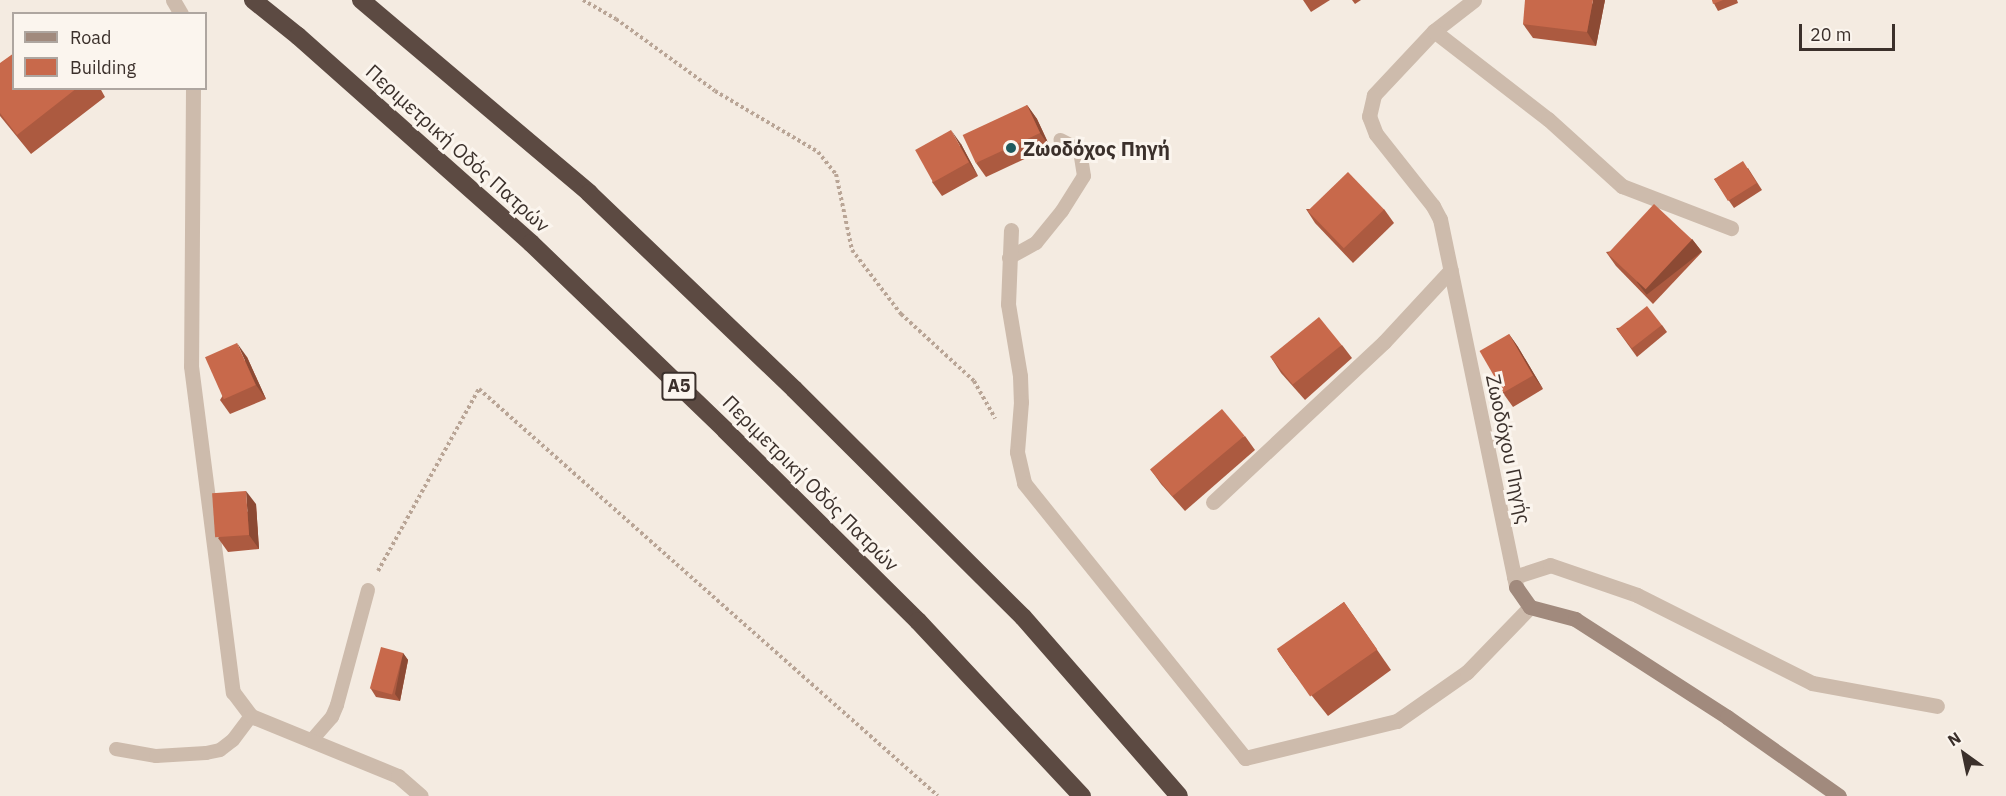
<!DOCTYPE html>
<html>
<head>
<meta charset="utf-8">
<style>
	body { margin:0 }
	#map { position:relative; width:2006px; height:796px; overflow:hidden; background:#f4ebe1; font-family:"IBM Plex Sans",sans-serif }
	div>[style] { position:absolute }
	.path>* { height:4px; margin-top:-2px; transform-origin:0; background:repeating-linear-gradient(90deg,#b9a596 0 3px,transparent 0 6px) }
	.lane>* { height:14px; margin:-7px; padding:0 7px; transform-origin:7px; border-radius:7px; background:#cdbbac }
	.street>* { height:15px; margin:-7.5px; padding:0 7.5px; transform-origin:7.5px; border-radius:7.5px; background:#cdbbac }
	.secondary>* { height:15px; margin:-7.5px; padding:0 7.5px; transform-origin:7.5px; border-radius:7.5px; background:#a18a7d }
	.highway>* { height:18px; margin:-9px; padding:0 9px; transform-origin:9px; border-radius:9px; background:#5c4a42 }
	.wall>* { inset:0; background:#ac5a40 }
	.shaded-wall>* { inset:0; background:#8c4a34; transform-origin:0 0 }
	.building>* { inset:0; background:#c8694b; transform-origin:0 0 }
	.dots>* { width:16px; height:16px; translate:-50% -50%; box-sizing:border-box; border:3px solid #fbf5ee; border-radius:50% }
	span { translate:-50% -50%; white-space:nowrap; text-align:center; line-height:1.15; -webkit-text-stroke:6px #fbf5ee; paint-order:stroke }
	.shield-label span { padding:2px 4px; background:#fbf5ee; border:2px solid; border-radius:4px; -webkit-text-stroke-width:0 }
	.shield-label { font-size:18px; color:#3b302b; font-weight:700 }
	.street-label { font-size:20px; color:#3b302b }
	.poi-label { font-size:20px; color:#3b302b; font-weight:700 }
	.left { translate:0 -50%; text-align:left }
	.legend { position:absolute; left:12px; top:12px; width:195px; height:78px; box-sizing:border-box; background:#fbf5ee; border:2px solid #aea6a0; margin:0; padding:8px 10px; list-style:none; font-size:18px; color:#3b302b }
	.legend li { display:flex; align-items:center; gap:12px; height:30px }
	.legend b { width:30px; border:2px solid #aea6a0 }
	.north { position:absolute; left:1934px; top:724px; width:60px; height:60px; -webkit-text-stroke:4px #fbf5ee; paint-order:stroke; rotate:327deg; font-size:16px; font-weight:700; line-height:24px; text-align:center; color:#3b302b }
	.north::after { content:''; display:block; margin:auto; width:21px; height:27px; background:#3b302b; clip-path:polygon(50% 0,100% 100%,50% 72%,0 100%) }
	.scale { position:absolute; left:1799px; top:24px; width:96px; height:27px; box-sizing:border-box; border:3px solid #3b302b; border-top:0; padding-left:8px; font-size:18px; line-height:21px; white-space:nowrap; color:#3b302b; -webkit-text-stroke:4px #fbf5ee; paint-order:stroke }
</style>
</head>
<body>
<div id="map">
	<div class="path">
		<div style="left:583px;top:0;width:38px;rotate:30deg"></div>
		<div style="left:616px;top:19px;width:122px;rotate:36deg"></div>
		<div style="left:715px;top:91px;width:120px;rotate:30.6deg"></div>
		<div style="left:818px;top:152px;width:28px;rotate:51deg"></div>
		<div style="left:836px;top:174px;width:78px;rotate:78.1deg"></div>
		<div style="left:852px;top:250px;width:81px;rotate:52.6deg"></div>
		<div style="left:901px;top:314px;width:99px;rotate:42.5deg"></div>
		<div style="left:974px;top:381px;width:43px;rotate:60.4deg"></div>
		<div style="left:378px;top:571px;width:208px;rotate:-61deg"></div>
		<div style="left:479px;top:389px;width:613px;rotate:41.56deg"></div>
	</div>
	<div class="lane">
		<div style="left:1009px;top:258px;width:31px;rotate:-29deg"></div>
		<div style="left:1036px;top:243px;width:41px;rotate:-50.9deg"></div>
		<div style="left:1062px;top:211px;width:41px;rotate:-57.8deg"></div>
		<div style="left:1084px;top:176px;width:26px;rotate:-99deg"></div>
		<div style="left:1080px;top:150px;width:22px;rotate:-153deg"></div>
		<div style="left:311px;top:741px;width:32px;rotate:-49deg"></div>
		<div style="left:332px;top:717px;width:13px;rotate:-67deg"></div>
		<div style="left:337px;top:705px;width:119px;rotate:-74.9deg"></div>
		<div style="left:116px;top:749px;width:41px;rotate:9.9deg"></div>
		<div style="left:156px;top:756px;width:50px;rotate:-3.4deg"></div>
		<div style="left:206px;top:753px;width:14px;rotate:-12deg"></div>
		<div style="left:220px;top:750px;width:16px;rotate:-38deg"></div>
		<div style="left:233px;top:740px;width:30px;rotate:-53deg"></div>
	</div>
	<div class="street">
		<div style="left:173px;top:0;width:16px;rotate:60deg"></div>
		<div style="left:1474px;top:0;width:51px;rotate:142.2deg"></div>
		<div style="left:1434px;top:31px;width:88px;rotate:133.2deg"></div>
		<div style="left:1374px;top:95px;width:22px;rotate:103deg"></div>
		<div style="left:1369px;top:116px;width:19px;rotate:69deg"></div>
		<div style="left:1376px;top:134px;width:92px;rotate:51.6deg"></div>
		<div style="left:1433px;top:206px;width:15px;rotate:62deg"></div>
		<div style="left:1440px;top:219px;width:376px;rotate:78.3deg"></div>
		<div style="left:1434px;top:31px;width:144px;rotate:37.7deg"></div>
		<div style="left:1548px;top:119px;width:100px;rotate:42.2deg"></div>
		<div style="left:1622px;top:186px;width:117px;rotate:21.1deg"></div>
		<div style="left:193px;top:88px;width:278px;rotate:90.4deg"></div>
		<div style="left:191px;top:366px;width:329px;rotate:82.7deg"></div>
		<div style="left:233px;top:692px;width:30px;rotate:53deg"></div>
		<div style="left:251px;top:716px;width:159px;rotate:22.2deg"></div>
		<div style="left:398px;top:776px;width:30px;rotate:41deg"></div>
		<div style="left:1011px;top:230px;width:74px;rotate:92.3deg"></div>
		<div style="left:1008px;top:304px;width:73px;rotate:80.5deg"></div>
		<div style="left:1020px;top:376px;width:26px;rotate:88deg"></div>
		<div style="left:1021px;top:402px;width:50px;rotate:94.6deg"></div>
		<div style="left:1017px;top:452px;width:32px;rotate:77deg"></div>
		<div style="left:1024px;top:483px;width:353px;rotate:51.2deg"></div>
		<div style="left:1245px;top:758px;width:156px;rotate:-13.7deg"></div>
		<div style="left:1397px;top:721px;width:85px;rotate:-35deg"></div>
		<div style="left:1467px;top:672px;width:91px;rotate:-45.9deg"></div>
		<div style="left:1213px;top:502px;width:234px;rotate:-43.1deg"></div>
		<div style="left:1384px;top:342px;width:98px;rotate:-47.1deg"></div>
		<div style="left:1514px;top:577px;width:38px;rotate:-18deg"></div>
		<div style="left:1550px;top:565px;width:92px;rotate:19deg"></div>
		<div style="left:1637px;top:595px;width:196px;rotate:26.7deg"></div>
		<div style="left:1812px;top:683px;width:127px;rotate:10.4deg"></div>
	</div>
	<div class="secondary">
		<div style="left:1516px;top:587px;width:24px;rotate:55deg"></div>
		<div style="left:1530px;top:607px;width:47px;rotate:14.9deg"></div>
		<div style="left:1575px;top:619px;width:181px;rotate:32.8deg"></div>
		<div style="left:1727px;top:717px;width:137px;rotate:35.2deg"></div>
	</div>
	<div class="highway">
		<div style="left:253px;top:0;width:58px;rotate:38.7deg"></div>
		<div style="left:298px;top:36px;width:312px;rotate:41.6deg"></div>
		<div style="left:531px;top:243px;width:269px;rotate:43.9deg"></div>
		<div style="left:725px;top:430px;width:272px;rotate:44.7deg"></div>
		<div style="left:918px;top:621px;width:240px;rotate:46.9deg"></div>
		<div style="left:361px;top:0;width:299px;rotate:40.2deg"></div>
		<div style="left:589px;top:193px;width:284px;rotate:43.7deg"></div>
		<div style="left:794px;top:389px;width:323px;rotate:44.9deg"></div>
		<div style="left:1023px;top:617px;width:237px;rotate:48.9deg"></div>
	</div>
	<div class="wall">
		<div style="clip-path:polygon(1303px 0,1330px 0,1311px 12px)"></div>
		<div style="clip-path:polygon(1352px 0,1361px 0,1355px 4px)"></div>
		<div style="clip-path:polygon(1605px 0,1596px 46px,1533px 38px,1523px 24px)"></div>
		<div style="clip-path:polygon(1712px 0,1737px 0,1738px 3px,1718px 11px)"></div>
		<div style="clip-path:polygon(0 63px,14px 88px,100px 88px,105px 97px,31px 154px,0 116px)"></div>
		<div style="clip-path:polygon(1027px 105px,1037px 119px,1050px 147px,986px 177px,976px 163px)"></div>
		<div style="clip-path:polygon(961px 144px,978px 176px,942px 196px,932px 182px)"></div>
		<div style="clip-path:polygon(1748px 168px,1762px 190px,1734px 208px,1714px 179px)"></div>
		<div style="clip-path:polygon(1306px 209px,1384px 209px,1394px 223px,1353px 263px,1315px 223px)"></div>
		<div style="clip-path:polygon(1692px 239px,1702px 252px,1653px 304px,1616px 266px,1606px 252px)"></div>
		<div style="clip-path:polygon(1662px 325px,1667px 332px,1637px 357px,1616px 328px)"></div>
		<div style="clip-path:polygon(1509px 334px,1518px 347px,1543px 389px,1513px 407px,1503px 393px)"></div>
		<div style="clip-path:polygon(1342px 345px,1352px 358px,1305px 400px,1281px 373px,1272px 359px)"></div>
		<div style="clip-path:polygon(247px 357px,266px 399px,230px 414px,220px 400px)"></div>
		<div style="clip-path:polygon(1245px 436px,1255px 450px,1185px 511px,1161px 484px,1151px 470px)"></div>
		<div style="clip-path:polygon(256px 504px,259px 549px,228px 552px,218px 538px)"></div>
		<div style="clip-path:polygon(1344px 602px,1391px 670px,1328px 716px,1292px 671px,1278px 651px)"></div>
		<div style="clip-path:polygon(403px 653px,408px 660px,400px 701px,376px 697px,371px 689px)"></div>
	</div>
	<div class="shaded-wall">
		<div style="clip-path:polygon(1593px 0,1605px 0,1596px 46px,1587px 32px)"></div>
		<div style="clip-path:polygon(1027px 105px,1037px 119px,1050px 147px,1040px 133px)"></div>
		<div style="clip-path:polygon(951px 130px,961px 144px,978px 176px,969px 162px)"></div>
		<div style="left:1692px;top:239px;width:16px;height:70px;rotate:52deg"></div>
		<div style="clip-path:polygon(1509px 334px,1518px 347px,1543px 389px,1533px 375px)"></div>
		<div style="clip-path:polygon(237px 343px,247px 357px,266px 399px,256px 385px)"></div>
		<div style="clip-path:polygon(246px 491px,256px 504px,259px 549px,249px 535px)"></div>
		<div style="clip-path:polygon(403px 653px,408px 660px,400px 701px,395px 694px)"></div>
	</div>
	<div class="building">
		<div style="clip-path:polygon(1525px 0,1593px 0,1587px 32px,1523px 24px)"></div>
		<div style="clip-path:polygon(1712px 0,1723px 0,1713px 4px)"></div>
		<div style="clip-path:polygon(14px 53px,14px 88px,77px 88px,17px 135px,0 113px,0 63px)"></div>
		<div style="left:1027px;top:105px;width:31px;height:71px;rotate:65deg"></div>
		<div style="left:951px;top:130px;width:37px;height:41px;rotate:61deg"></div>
		<div style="left:1743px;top:161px;width:26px;height:34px;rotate:58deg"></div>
		<div style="left:1348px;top:172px;width:52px;height:56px;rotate:46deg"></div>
		<div style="left:1654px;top:204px;width:52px;height:68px;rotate:43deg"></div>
		<div style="left:1647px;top:306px;width:24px;height:38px;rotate:52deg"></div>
		<div style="left:1319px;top:317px;width:36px;height:63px;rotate:51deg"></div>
		<div style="left:1509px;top:334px;width:48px;height:34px;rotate:60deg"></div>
		<div style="left:237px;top:343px;width:46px;height:35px;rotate:66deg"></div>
		<div style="left:1222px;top:409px;width:35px;height:94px;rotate:50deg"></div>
		<div style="left:246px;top:491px;width:44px;height:34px;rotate:86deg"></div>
		<div style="left:1344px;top:602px;width:58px;height:82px;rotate:55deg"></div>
		<div style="left:381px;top:647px;width:23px;height:43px;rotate:15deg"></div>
	</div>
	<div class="dots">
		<div style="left:1011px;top:148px;background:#1f5a5e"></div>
	</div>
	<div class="shield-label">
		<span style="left:679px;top:386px">Α5</span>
	</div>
	<div class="street-label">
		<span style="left:458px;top:148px;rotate:42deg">Περιμετρική Οδός Πατρών</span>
		<span style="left:1509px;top:449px;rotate:78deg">Ζωοδόχου Πηγής</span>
		<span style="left:811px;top:483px;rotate:45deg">Περιμετρική Οδός Πατρών</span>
	</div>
	<div class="poi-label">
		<span class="left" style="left:1023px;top:148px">Ζωοδόχος Πηγή</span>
	</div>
	<ul class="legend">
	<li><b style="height:8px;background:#a18a7d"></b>Road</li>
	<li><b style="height:16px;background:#c8694b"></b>Building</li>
	</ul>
	<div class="north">N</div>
	<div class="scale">20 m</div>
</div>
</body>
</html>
